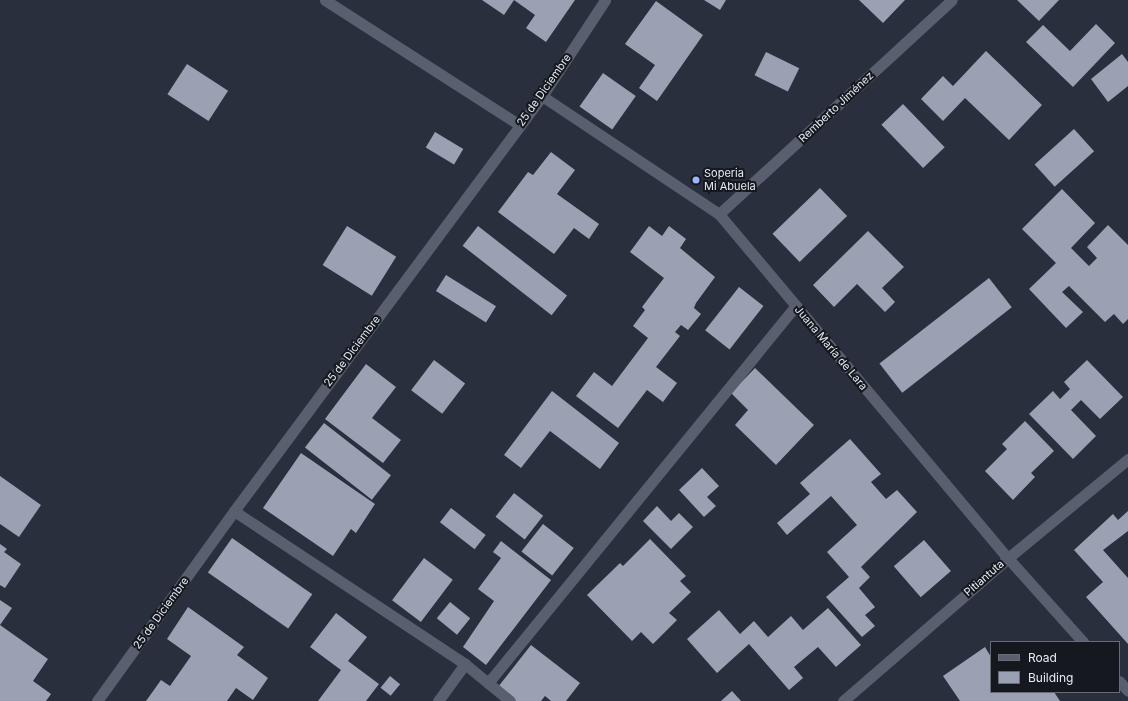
<!DOCTYPE html>
<html>
<head>
<meta charset="utf-8">
<style>
	body { margin:0 }
	#map { position:relative; width:1128px; height:701px; overflow:hidden; background:#2a2f3e; font-family:Inter,sans-serif }
	div>[style] { position:absolute }
	.building>* { inset:0; background:#9aa1b3; transform-origin:0 0 }
	.minor>* { height:11px; margin:-5.5px; padding:0 5.5px; transform-origin:5.5px; border-radius:5.5px; background:#595f6f }
	.dots>* { width:11px; height:11px; translate:-50% -50%; box-sizing:border-box; border:2px solid #15181e; border-radius:50% }
	span { translate:-50% -50%; white-space:nowrap; text-align:center; line-height:1.15; -webkit-text-stroke:4px #15181e; paint-order:stroke }
	.street-label { font-size:11px; color:#e6eaf4 }
	.poi-label { font-size:11px; color:#e6eaf4 }
	.left { translate:0 -50%; text-align:left }
	.legend { position:absolute; left:990px; top:641px; width:130px; height:52px; box-sizing:border-box; background:#15181e; border:1px solid #696c74; margin:0; padding:5px 7px; list-style:none; font-size:12px; color:#e6eaf4 }
	.legend li { display:flex; align-items:center; gap:8px; height:20px }
	.legend b { width:20px; border:1px solid #696c74 }
</style>
</head>
<body>
<div id="map">
	<div class="building">
		<div style="clip-path:polygon(482px 0,575px 0,546px 42px,526px 28px,535px 15px,514px 0,504px 15px)"></div>
		<div style="clip-path:polygon(704px 0,726px 0,720px 10px)"></div>
		<div style="clip-path:polygon(859px 0,905px 0,883px 23px)"></div>
		<div style="clip-path:polygon(1017px 0,1059px 0,1039px 21px)"></div>
		<div style="clip-path:polygon(656px 1px,703px 35px,657px 101px,639px 88px,655px 65px,625px 44px)"></div>
		<div style="clip-path:polygon(1096px 24px,1115px 43px,1073px 87px,1026px 42px,1043px 25px,1070px 51px)"></div>
		<div style="clip-path:polygon(986px 51px,1042px 105px,1009px 140px,965px 98px,943px 121px,921px 99px,943px 76px,953px 86px)"></div>
		<div style="left:766px;top:52px;width:37px;height:26px;rotate:26deg"></div>
		<div style="clip-path:polygon(1122px 54px,1128px 62px,1128px 86px,1108px 102px,1091px 79px)"></div>
		<div style="left:187px;top:64px;width:49px;height:36px;rotate:33deg"></div>
		<div style="left:603px;top:73px;width:40px;height:41px;rotate:35deg"></div>
		<div style="left:903px;top:104px;width:60px;height:30px;rotate:46deg"></div>
		<div style="left:1074px;top:129px;width:30px;height:53px;rotate:48deg"></div>
		<div style="left:435px;top:132px;width:33px;height:18px;rotate:31deg"></div>
		<div style="clip-path:polygon(551px 152px,575px 170px,557px 194px,599px 224px,589px 239px,574px 228px,554px 254px,498px 212px,528px 172px,533px 175px)"></div>
		<div style="left:820px;top:188px;width:39px;height:66px;rotate:46deg"></div>
		<div style="clip-path:polygon(1062px 189px,1095px 223px,1071px 248px,1089px 266px,1097px 258px,1087px 247px,1108px 225px,1128px 245px,1128px 319px,1123px 324px,1114px 314px,1105px 322px,1069px 286px,1062px 292px,1083px 312px,1066px 328px,1029px 289px,1056px 263px,1022px 229px)"></div>
		<div style="left:347px;top:226px;width:58px;height:46px;rotate:32deg"></div>
		<div style="left:478px;top:226px;width:113px;height:25px;rotate:38deg"></div>
		<div style="clip-path:polygon(649px 226px,662px 236px,669px 226px,686px 239px,680px 248px,715px 277px,696px 303px,694px 308px,701px 314px,688px 330px,681px 325px,675px 332px,680px 336px,656px 367px,677px 383px,663px 402px,647px 390px,618px 428px,576px 396px,594px 372px,612px 386px,648px 338px,633px 326px,645px 310px,642px 307px,664px 278px,630px 252px)"></div>
		<div style="clip-path:polygon(868px 231px,904px 267px,882px 288px,895px 302px,885px 312px,857px 284px,834px 307px,813px 285px)"></div>
		<div style="left:446px;top:275px;width:59px;height:19px;rotate:32deg"></div>
		<div style="left:989px;top:278px;width:37px;height:139px;rotate:52deg"></div>
		<div style="left:739px;top:287px;width:31px;height:55px;rotate:38deg"></div>
		<div style="left:434px;top:360px;width:39px;height:38px;rotate:37deg"></div>
		<div style="clip-path:polygon(1087px 360px,1123px 397px,1100px 419px,1081px 400px,1071px 410px,1096px 436px,1073px 459px,1029px 414px,1053px 391px,1060px 399px,1070px 389px,1064px 382px)"></div>
		<div style="clip-path:polygon(366px 364px,396px 387px,372px 418px,401px 440px,383px 463px,325px 419px)"></div>
		<div style="clip-path:polygon(755px 368px,814px 425px,776px 465px,735px 425px,748px 410px,731px 393px)"></div>
		<div style="clip-path:polygon(552px 391px,619px 443px,600px 469px,550px 431px,521px 468px,504px 455px)"></div>
		<div style="clip-path:polygon(1025px 421px,1054px 451px,1031px 473px,1035px 477px,1013px 500px,985px 471px,1007px 449px,1002px 444px)"></div>
		<div style="left:324px;top:423px;width:85px;height:31px;rotate:38deg"></div>
		<div style="clip-path:polygon(850px 439px,881px 474px,871px 482px,886px 499px,897px 490px,917px 512px,861px 567px,870px 577px,859px 588px,875px 607px,865px 615px,875px 626px,862px 637px,826px 597px,849px 577px,827px 552px,857px 525px,831px 496px,787px 535px,777px 523px,810px 494px,800px 483px)"></div>
		<div style="clip-path:polygon(301px 453px,375px 504px,356px 533px,351px 529px,333px 556px,263px 508px)"></div>
		<div style="clip-path:polygon(702px 468px,719px 486px,707px 497px,716px 506px,704px 517px,679px 490px)"></div>
		<div style="clip-path:polygon(0 476px,41px 505px,19px 537px,0 524px)"></div>
		<div style="left:514px;top:493px;width:37px;height:30px;rotate:38deg"></div>
		<div style="clip-path:polygon(657px 506px,671px 521px,679px 513px,693px 527px,671px 549px,643px 521px)"></div>
		<div style="left:451px;top:508px;width:44px;height:18px;rotate:38deg"></div>
		<div style="clip-path:polygon(1128px 511px,1128px 531px,1103px 550px,1128px 578px,1128px 644px,1086px 597px,1103px 582px,1074px 550px,1113px 514px,1118px 520px)"></div>
		<div style="left:543px;top:524px;width:39px;height:35px;rotate:38deg"></div>
		<div style="left:232px;top:538px;width:98px;height:42px;rotate:35deg"></div>
		<div style="clip-path:polygon(650px 539px,686px 576px,680px 581px,691px 592px,669px 613px,677px 620px,653px 644px,641px 632px,632px 641px,587px 595px,620px 563px,623px 566px)"></div>
		<div style="left:924px;top:540px;width:41px;height:40px;rotate:49deg"></div>
		<div style="clip-path:polygon(501px 541px,551px 580px,486px 665px,463px 647px,494px 601px,478px 589px,501px 558px,493px 552px)"></div>
		<div style="clip-path:polygon(0 544px,7px 549px,4px 552px,21px 564px,5px 588px,0 585px)"></div>
		<div style="left:424px;top:558px;width:36px;height:53px;rotate:37deg"></div>
		<div style="clip-path:polygon(0 600px,12px 608px,0 625px)"></div>
		<div style="left:450px;top:602px;width:26px;height:21px;rotate:39deg"></div>
		<div style="clip-path:polygon(188px 607px,244px 647px,237px 655px,268px 678px,253px 700px,236px 688px,227px 701px,146px 701px,161px 680px,170px 686px,191px 656px,167px 639px)"></div>
		<div style="clip-path:polygon(828px 608px,861px 645px,836px 667px,818px 647px,794px 667px,803px 678px,789px 690px,749px 644px,717px 673px,687px 639px,719px 610px,740px 634px,754px 621px,768px 637px,791px 616px,803px 630px)"></div>
		<div style="clip-path:polygon(336px 613px,367px 637px,348px 661px,379px 684px,366px 701px,318px 701px,341px 670px,310px 647px)"></div>
		<div style="clip-path:polygon(0 625px,48px 659px,33px 681px,51px 694px,46px 701px,0 701px)"></div>
		<div style="clip-path:polygon(531px 645px,580px 683px,566px 701px,551px 701px,545px 696px,541px 701px,516px 701px,498px 687px)"></div>
		<div style="clip-path:polygon(985px 647px,991px 657px,991px 692px,1054px 692px,1060px 701px,960px 701px,943px 676px)"></div>
		<div style="left:390px;top:676px;width:13px;height:15px;rotate:39deg"></div>
		<div style="clip-path:polygon(732px 691px,741px 701px,721px 701px)"></div>
	</div>
	<div class="minor">
		<div style="left:325px;top:0;width:232px;rotate:32.7deg"></div>
		<div style="left:542px;top:96px;width:213px;rotate:33.7deg"></div>
		<div style="left:719px;top:214px;width:449px;rotate:50deg"></div>
		<div style="left:1008px;top:558px;width:113px;rotate:48.2deg"></div>
		<div style="left:719px;top:214px;width:316px;rotate:-42.6deg"></div>
		<div style="left:234px;top:511px;width:277px;rotate:33.5deg"></div>
		<div style="left:465px;top:664px;width:58px;rotate:39.4deg"></div>
		<div style="left:1119px;top:681px;width:13px;rotate:48deg"></div>
		<div style="left:488px;top:683px;width:487px;rotate:-50.8deg"></div>
		<div style="left:97px;top:701px;width:234px;rotate:-54.2deg"></div>
		<div style="left:234px;top:511px;width:517px;rotate:-53.42deg"></div>
		<div style="left:542px;top:96px;width:115px;rotate:-56.7deg"></div>
		<div style="left:438px;top:701px;width:46px;rotate:-53.9deg"></div>
		<div style="left:843px;top:701px;width:218px;rotate:-40.9deg"></div>
		<div style="left:1008px;top:558px;width:156px;rotate:-39.5deg"></div>
	</div>
	<div class="dots">
		<div style="left:696px;top:180px;background:#9bb4fd"></div>
	</div>
	<div class="street-label">
		<span style="left:544px;top:90px;rotate:-55deg">25 de Diciembre</span>
		<span style="left:836px;top:107px;rotate:-43deg">Remberto Jiménez</span>
		<span style="left:831px;top:348px;rotate:50deg">Juana María de Lara</span>
		<span style="left:352px;top:351px;rotate:-53deg">25 de Diciembre</span>
		<span style="left:984px;top:578px;rotate:-41deg">Pitiantuta</span>
		<span style="left:161px;top:613px;rotate:-54deg">25 de Diciembre</span>
	</div>
	<div class="poi-label">
		<span class="left" style="left:704px;top:180px">Soperia<br>Mi Abuela</span>
	</div>
	<ul class="legend">
	<li><b style="height:5px;background:#595f6f"></b>Road</li>
	<li><b style="height:11px;background:#9aa1b3"></b>Building</li>
	</ul>
</div>
</body>
</html>
